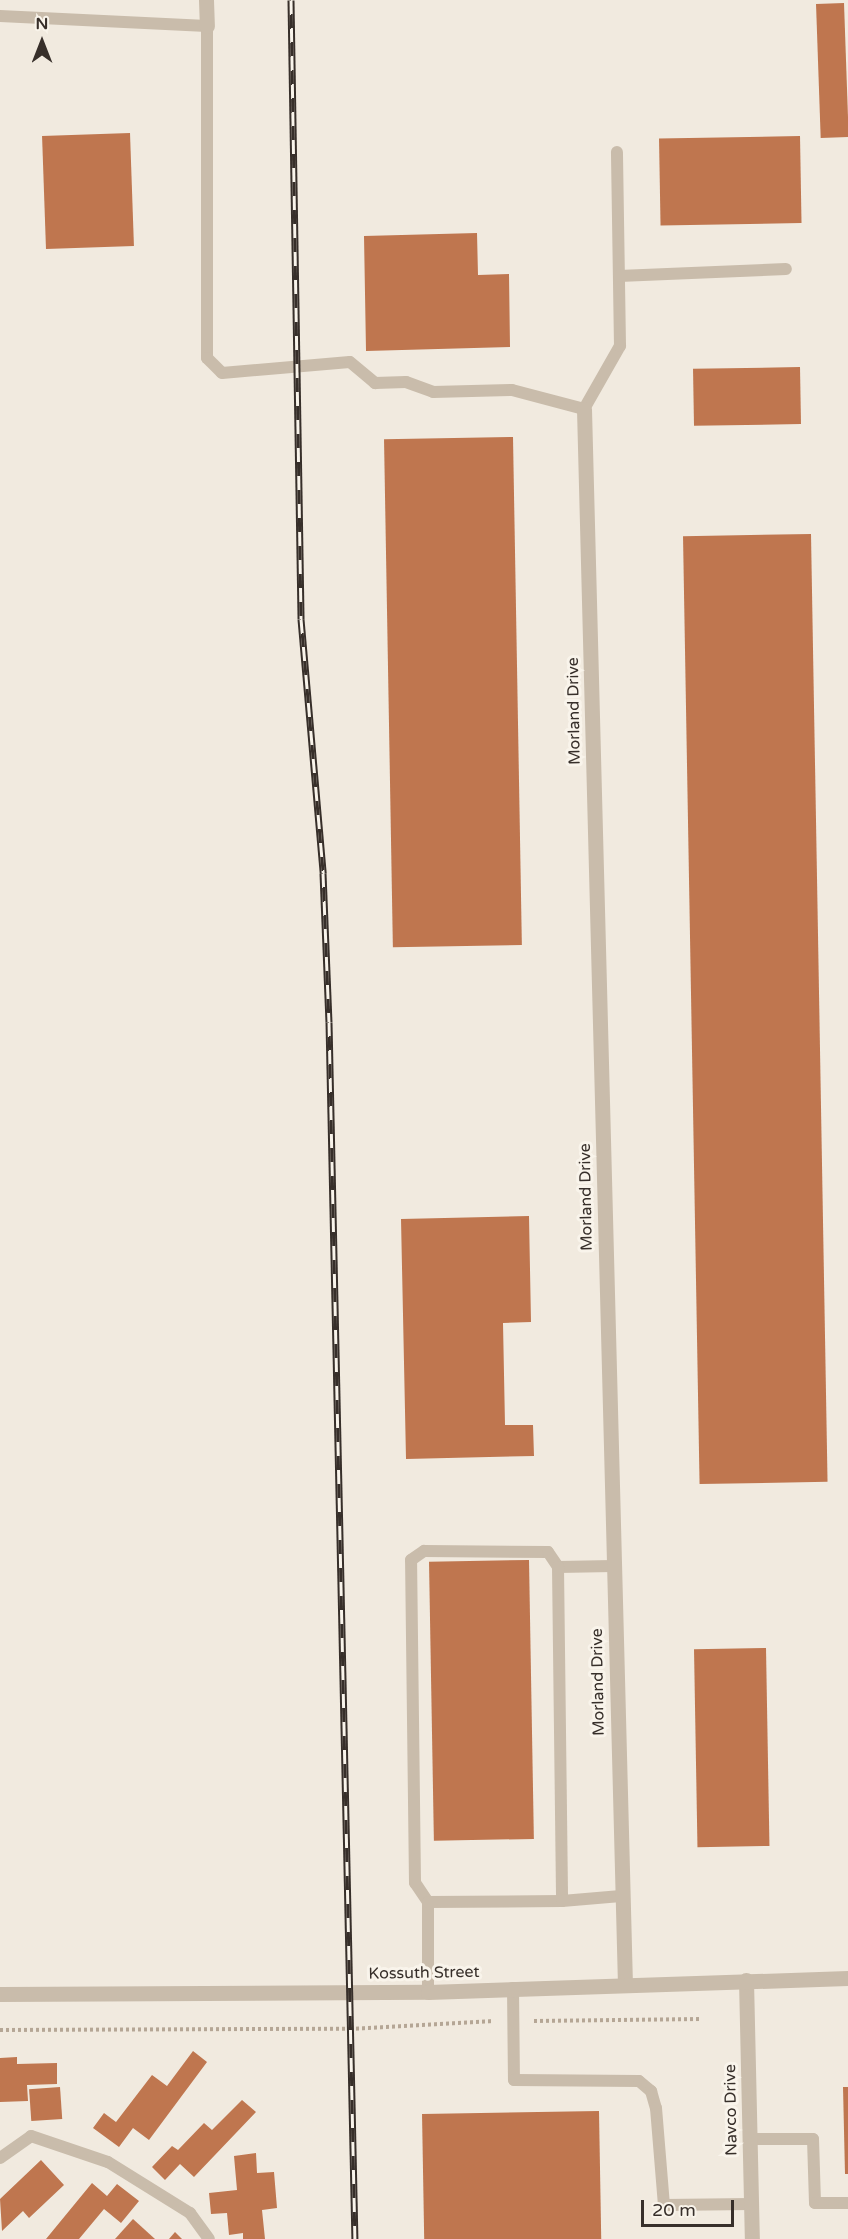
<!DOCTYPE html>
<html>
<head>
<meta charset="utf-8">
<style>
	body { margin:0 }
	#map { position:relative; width:848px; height:2239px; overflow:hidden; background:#f1eadf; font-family:"Varela Round",sans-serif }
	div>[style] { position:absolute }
	.building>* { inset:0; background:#bf764f; transform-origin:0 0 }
	.path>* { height:4px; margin-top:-2px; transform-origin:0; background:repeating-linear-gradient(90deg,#b5a695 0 3px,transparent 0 6px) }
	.lane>* { height:12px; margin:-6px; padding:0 6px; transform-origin:6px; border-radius:6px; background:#c9bcab }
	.street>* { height:15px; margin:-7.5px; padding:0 7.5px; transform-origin:7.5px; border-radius:7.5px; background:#c9bcab }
	.rail>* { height:7px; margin-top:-3.5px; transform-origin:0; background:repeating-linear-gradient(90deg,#f9f4eb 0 14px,#372f2a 0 28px); box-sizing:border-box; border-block:2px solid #372f2a }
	span { translate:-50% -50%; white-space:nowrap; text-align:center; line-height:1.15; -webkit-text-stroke:6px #f9f4eb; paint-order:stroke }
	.street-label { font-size:16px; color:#372f2a }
	.north { position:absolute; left:12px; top:12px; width:60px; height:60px; -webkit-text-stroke:4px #f9f4eb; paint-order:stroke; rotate:0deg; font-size:16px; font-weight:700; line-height:24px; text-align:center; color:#372f2a }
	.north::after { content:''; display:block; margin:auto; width:21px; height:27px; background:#372f2a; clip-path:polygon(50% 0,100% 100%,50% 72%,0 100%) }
	.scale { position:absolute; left:641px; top:2200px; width:93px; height:27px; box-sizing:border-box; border:3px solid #372f2a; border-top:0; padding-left:8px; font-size:18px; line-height:21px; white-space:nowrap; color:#372f2a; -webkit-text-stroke:4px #f9f4eb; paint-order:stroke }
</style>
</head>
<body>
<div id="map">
	<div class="building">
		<div style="left:844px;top:3px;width:134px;height:28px;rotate:88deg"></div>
		<div style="left:130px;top:133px;width:113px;height:88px;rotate:88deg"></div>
		<div style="left:800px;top:136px;width:87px;height:141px;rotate:89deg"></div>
		<div style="clip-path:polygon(477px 233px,478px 275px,509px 274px,510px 347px,366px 351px,364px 236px)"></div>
		<div style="left:800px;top:367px;width:57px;height:107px;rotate:89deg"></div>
		<div style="left:513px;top:437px;width:508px;height:129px;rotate:89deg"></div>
		<div style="left:811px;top:534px;width:948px;height:128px;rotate:89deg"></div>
		<div style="clip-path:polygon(529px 1216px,531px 1322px,503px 1323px,505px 1425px,533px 1425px,534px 1456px,406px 1459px,401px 1219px)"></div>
		<div style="left:529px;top:1560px;width:279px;height:100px;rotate:89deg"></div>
		<div style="left:766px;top:1648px;width:198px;height:72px;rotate:89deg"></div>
		<div style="clip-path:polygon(193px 2051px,207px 2062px,149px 2140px,133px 2128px,119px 2147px,93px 2128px,104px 2113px,116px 2122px,152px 2075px,167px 2086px)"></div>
		<div style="clip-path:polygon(17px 2057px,17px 2064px,57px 2063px,57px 2084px,27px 2085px,28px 2101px,0 2102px,0 2058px)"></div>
		<div style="left:60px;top:2087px;width:32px;height:31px;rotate:86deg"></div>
		<div style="clip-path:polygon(843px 2087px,848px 2087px,848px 2174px,845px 2174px)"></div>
		<div style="clip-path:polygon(242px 2100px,256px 2112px,194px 2177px,180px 2164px,165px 2180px,152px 2167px,172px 2146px,178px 2150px,204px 2123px,212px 2130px)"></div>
		<div style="left:599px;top:2111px;width:128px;height:177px;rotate:89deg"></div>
		<div style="clip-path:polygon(256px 2153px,257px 2173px,274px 2172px,277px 2208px,262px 2210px,265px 2239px,243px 2239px,243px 2233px,229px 2235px,227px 2213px,211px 2214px,209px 2193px,237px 2190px,234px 2156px)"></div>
		<div style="clip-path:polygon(41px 2160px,64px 2185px,29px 2218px,23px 2211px,2px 2231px,0 2199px)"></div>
		<div style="clip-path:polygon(92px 2183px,107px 2196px,117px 2184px,139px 2201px,121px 2223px,104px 2209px,79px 2239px,46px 2239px)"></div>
		<div style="clip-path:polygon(133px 2219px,155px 2239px,115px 2239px)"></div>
		<div style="clip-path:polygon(175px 2232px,182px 2239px,169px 2239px)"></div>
	</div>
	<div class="path">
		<div style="left:534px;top:2021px;width:167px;rotate:-0.7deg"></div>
		<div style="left:0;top:2030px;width:350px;rotate:-0.2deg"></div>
		<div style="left:350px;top:2029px;width:144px;rotate:-3.2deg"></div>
	</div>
	<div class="lane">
		<div style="left:0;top:16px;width:207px;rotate:2.8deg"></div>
		<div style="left:207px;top:26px;width:332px;rotate:90deg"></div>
		<div style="left:207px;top:358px;width:21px;rotate:45deg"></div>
		<div style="left:222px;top:373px;width:128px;rotate:-4.9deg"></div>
		<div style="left:350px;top:362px;width:33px;rotate:40deg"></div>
		<div style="left:375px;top:383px;width:31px;rotate:-2deg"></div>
		<div style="left:406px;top:382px;width:29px;rotate:20deg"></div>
		<div style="left:433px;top:392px;width:79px;rotate:-1.5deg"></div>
		<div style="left:512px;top:390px;width:74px;rotate:14.8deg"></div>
		<div style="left:584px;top:409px;width:73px;rotate:-60.3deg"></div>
		<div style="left:620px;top:346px;width:194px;rotate:-90.9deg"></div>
		<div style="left:619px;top:276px;width:167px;rotate:-2.4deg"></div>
		<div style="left:558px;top:1567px;width:55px;rotate:-1deg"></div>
		<div style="left:428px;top:1902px;width:23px;rotate:-124deg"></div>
		<div style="left:415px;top:1883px;width:323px;rotate:-90.7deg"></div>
		<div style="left:411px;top:1560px;width:16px;rotate:-35deg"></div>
		<div style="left:424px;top:1551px;width:124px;rotate:0.5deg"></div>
		<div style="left:548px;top:1552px;width:18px;rotate:56deg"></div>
		<div style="left:558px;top:1567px;width:334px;rotate:89.3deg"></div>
		<div style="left:513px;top:1988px;width:92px;rotate:89.4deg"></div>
		<div style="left:514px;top:2080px;width:125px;rotate:0.5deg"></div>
		<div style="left:639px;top:2081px;width:16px;rotate:40deg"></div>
		<div style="left:651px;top:2091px;width:18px;rotate:74deg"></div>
		<div style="left:656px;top:2108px;width:97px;rotate:85.3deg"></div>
		<div style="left:664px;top:2205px;width:87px;rotate:-0.7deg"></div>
		<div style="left:428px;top:1992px;width:90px;rotate:-90deg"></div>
		<div style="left:428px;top:1902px;width:134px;rotate:-0.4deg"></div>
		<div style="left:562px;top:1901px;width:59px;rotate:-4.8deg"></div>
		<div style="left:750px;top:2139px;width:63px"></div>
		<div style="left:813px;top:2139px;width:64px;rotate:88.2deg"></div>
		<div style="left:815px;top:2203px;width:33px"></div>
		<div style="left:0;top:2158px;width:38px;rotate:-35deg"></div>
		<div style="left:31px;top:2136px;width:81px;rotate:18.7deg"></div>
		<div style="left:108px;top:2162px;width:97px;rotate:31.9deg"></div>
		<div style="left:190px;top:2213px;width:32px;rotate:54deg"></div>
	</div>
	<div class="street">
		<div style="left:206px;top:0;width:26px;rotate:88deg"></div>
		<div style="left:584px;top:409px;width:1575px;rotate:88.51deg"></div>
		<div style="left:746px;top:1980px;width:259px;rotate:88.7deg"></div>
		<div style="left:0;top:1994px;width:428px;rotate:-0.3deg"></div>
		<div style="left:428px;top:1992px;width:420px;rotate:-1.9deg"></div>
	</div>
	<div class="rail">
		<div style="left:291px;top:0;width:619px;rotate:89.07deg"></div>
		<div style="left:301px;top:619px;width:255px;rotate:85deg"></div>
		<div style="left:323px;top:873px;width:149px;rotate:87.7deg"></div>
		<div style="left:329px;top:1022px;width:1217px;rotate:88.78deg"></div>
	</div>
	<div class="street-label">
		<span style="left:574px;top:711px;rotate:-91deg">Morland Drive</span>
		<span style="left:586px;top:1197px;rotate:-91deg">Morland Drive</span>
		<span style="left:598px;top:1682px;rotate:-91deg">Morland Drive</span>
		<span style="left:424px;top:1973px;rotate:-1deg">Kossuth Street</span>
		<span style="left:731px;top:2110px;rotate:-91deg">Navco Drive</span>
	</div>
	<div class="north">N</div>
	<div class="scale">20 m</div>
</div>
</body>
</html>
